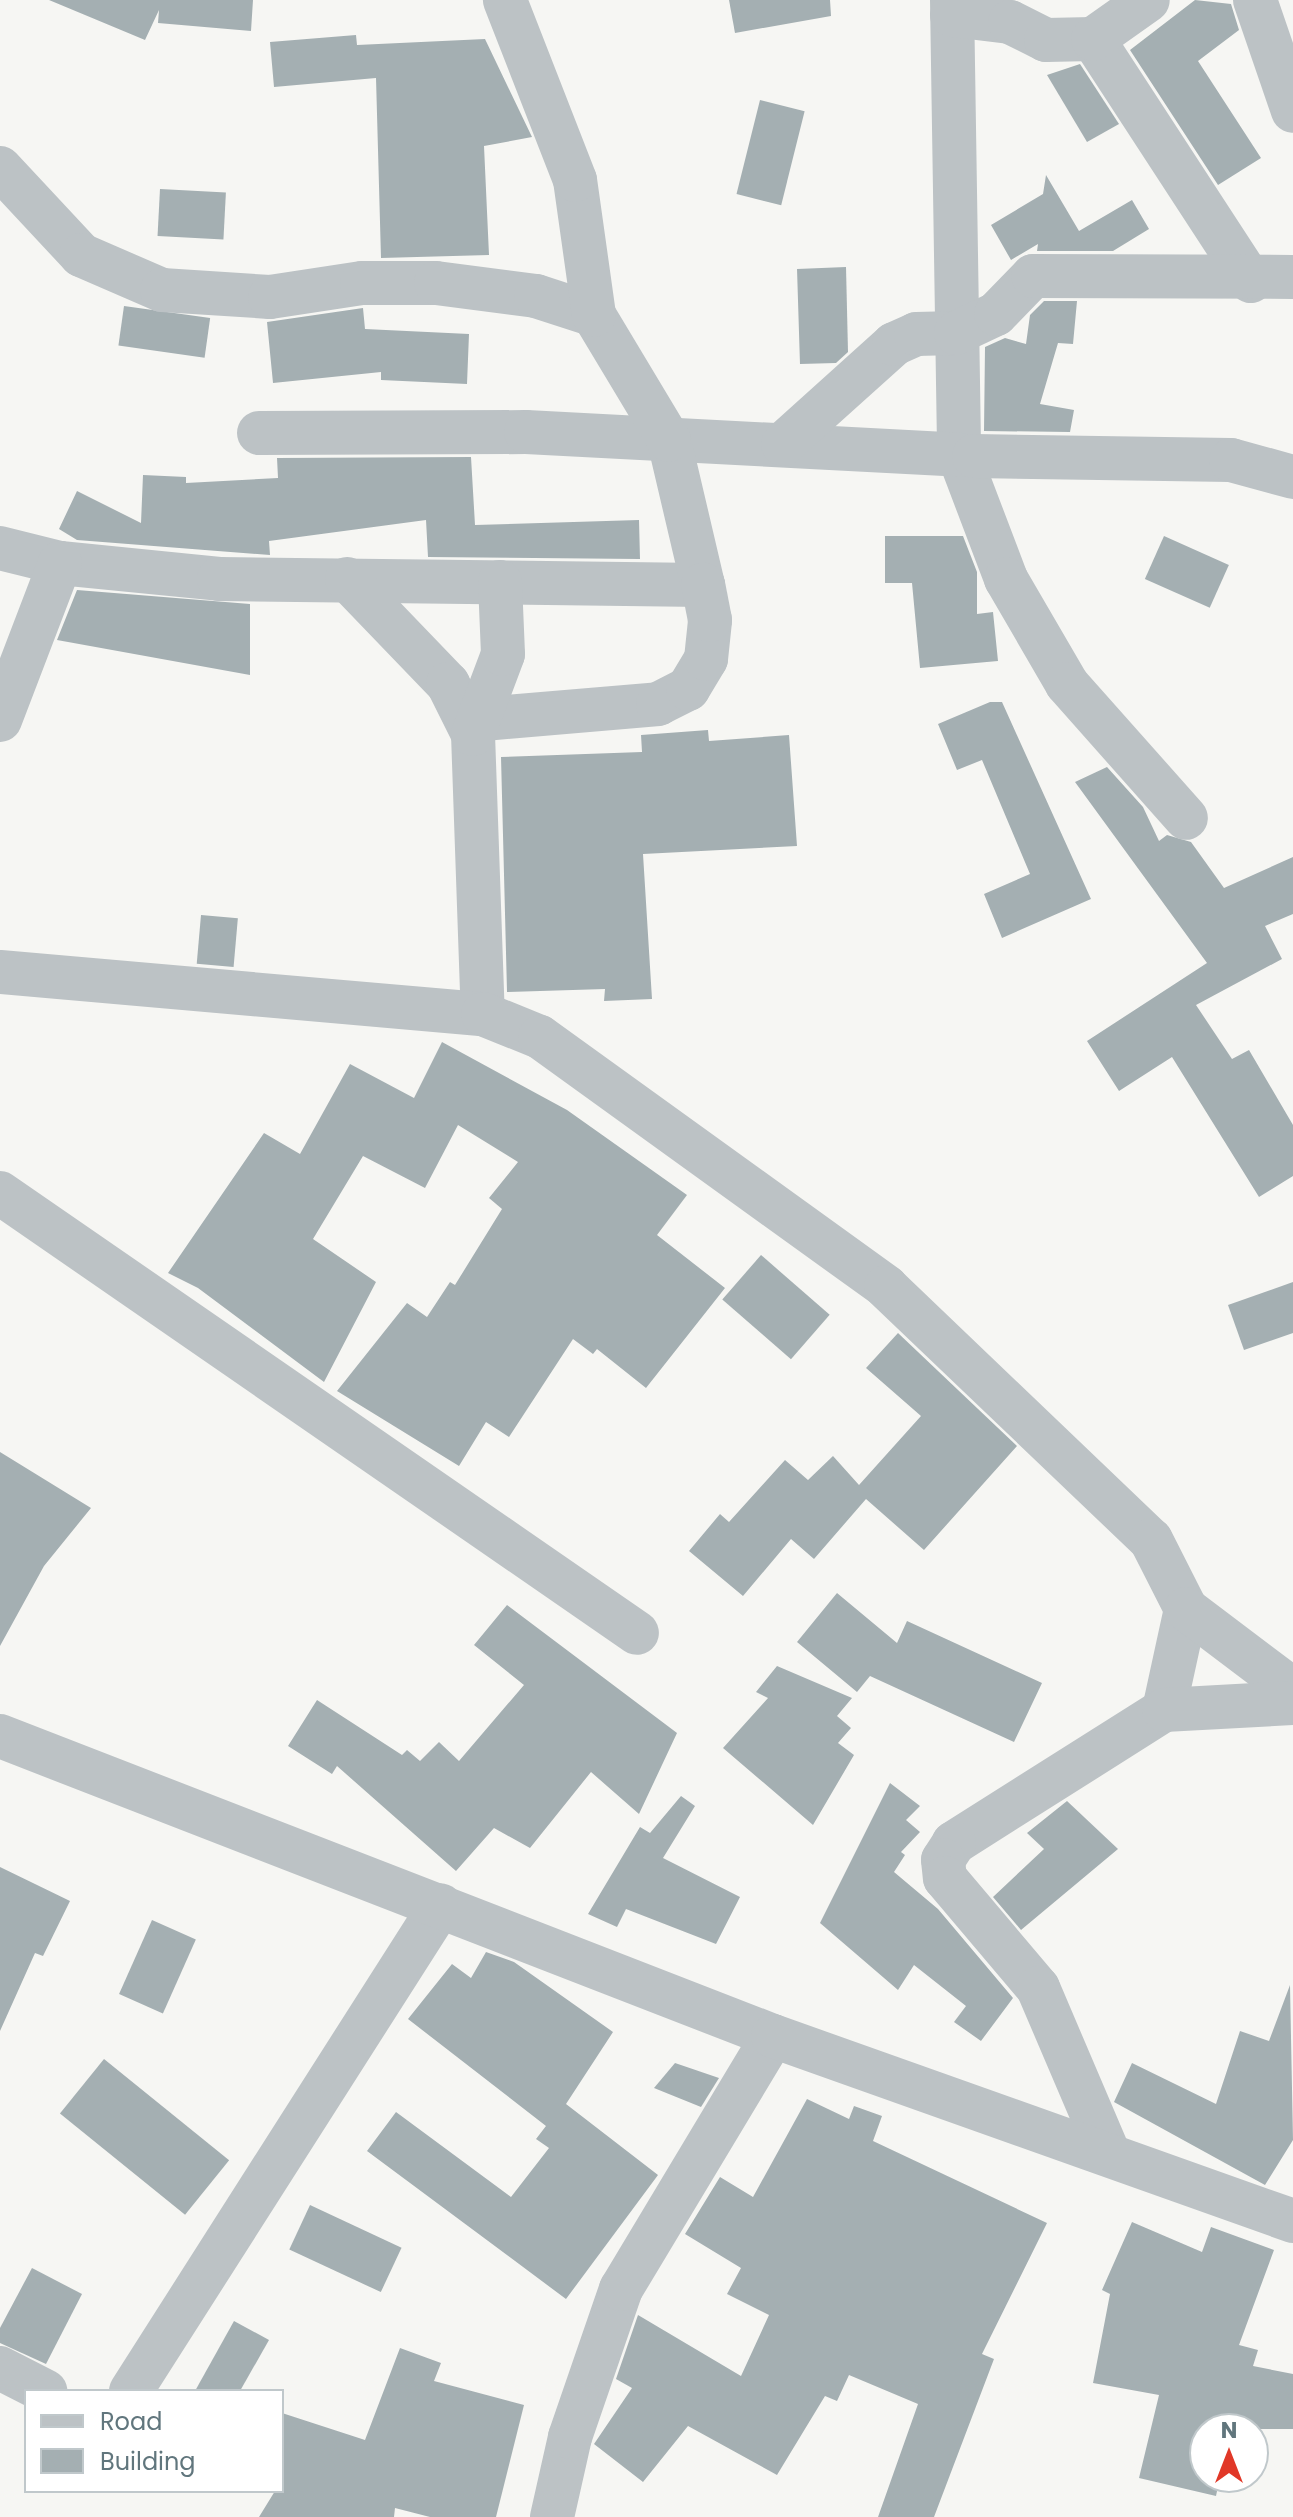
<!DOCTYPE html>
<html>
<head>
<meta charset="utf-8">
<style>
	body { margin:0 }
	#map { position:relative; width:1293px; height:2517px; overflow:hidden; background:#f6f6f3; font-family:Poppins,sans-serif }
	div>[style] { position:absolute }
	.building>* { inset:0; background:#a4afb2; transform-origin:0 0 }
	.minor>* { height:44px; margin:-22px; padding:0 22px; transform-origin:22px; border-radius:22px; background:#bcc2c5 }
	.tertiary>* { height:44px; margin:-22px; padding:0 22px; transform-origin:22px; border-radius:22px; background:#bcc2c5 }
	span { translate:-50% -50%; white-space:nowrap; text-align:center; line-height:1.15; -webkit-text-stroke:8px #fff; paint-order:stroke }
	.legend { position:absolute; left:24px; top:2389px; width:260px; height:104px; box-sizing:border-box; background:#fff; border:2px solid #c0c8cb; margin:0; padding:10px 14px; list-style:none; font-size:24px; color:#61767d }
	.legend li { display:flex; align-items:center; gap:16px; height:40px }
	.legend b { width:40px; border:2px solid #c0c8cb }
	.north { position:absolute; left:1189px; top:2413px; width:80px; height:80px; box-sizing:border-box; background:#fff; border:2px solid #c0c8cb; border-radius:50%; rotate:0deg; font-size:22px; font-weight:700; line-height:32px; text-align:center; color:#61767d }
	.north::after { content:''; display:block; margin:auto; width:28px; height:36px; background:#e13828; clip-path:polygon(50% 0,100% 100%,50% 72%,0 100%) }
</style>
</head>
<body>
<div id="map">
	<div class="building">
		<div style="clip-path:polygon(49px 0,253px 0,251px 31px,158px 23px,159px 10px,145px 40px)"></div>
		<div style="clip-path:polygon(729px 0,830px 0,831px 16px,735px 33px)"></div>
		<div style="clip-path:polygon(1195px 0,1231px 4px,1239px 30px,1198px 61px,1261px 158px,1218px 185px,1130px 50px)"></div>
		<div style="clip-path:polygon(356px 35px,357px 45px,485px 39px,532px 137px,484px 146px,489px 255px,381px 258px,376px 78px,274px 87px,270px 42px)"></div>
		<div style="clip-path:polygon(1080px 64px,1119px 124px,1087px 142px,1047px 75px)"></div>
		<div style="left:760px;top:100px;width:46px;height:97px;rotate:14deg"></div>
		<div style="clip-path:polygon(1046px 175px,1079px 231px,1132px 200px,1149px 229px,1113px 251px,1037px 251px,1038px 244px,1011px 260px,991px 225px,1043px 194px)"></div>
		<div style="left:160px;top:189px;width:66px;height:47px;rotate:3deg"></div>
		<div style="clip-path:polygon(846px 267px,848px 352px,836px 363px,800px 364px,797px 269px)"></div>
		<div style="clip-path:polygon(1044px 301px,1077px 301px,1073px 344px,1058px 343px,1040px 404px,1074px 410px,1070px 432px,984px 431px,985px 347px,1005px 338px,1026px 344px,1030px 315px)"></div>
		<div style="left:124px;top:306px;width:87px;height:40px;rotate:8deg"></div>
		<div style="clip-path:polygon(363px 308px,365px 329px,469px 334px,467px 384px,381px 380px,381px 372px,273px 383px,267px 322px)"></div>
		<div style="clip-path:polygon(471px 457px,475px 525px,639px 520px,640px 559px,428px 557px,426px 520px,269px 541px,270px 555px,77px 540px,59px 529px,77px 491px,141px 523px,143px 475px,186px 477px,186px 483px,278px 478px,277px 458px)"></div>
		<div style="clip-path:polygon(885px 536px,963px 536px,977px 572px,977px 614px,993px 612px,998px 661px,920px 668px,912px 583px,885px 583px)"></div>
		<div style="left:1164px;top:536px;width:71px;height:47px;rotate:24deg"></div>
		<div style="clip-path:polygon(77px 590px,250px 604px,250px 675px,57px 640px)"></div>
		<div style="clip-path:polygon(990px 702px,1002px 702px,1091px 899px,1002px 938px,984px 894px,1030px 874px,982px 760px,957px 770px,938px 724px)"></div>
		<div style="clip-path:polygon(708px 730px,709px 741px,789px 735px,797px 846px,643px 854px,652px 999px,604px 1001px,605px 989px,507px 992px,501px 757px,642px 752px,641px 735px)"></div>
		<div style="clip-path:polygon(1107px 767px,1143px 807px,1159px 841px,1167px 835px,1191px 842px,1224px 888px,1293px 857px,1293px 914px,1265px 926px,1282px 959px,1196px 1005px,1232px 1059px,1249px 1050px,1293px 1125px,1293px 1176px,1259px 1197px,1172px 1057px,1119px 1091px,1087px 1041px,1207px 963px,1075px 782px)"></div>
		<div style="left:201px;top:915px;width:37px;height:49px;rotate:5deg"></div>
		<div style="clip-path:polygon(442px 1042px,567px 1110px,687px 1195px,657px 1235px,725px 1288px,646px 1388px,597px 1349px,593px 1354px,573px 1339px,509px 1437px,486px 1422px,459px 1466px,337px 1391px,407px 1303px,427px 1317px,450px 1282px,455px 1285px,502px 1209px,489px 1198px,518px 1162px,458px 1125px,425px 1188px,363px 1156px,313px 1239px,376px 1282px,324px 1382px,198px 1288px,168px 1273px,264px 1133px,300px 1154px,350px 1064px,414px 1098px)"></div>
		<div style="left:761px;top:1255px;width:91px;height:59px;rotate:41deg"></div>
		<div style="clip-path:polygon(1293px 1282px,1293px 1333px,1244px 1350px,1228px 1305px)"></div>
		<div style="clip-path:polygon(898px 1333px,1017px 1446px,924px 1550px,866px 1499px,814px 1559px,791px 1539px,743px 1596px,689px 1551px,720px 1514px,729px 1522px,785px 1460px,808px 1480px,833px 1456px,859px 1485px,921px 1416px,866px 1368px)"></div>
		<div style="clip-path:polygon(0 1452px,91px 1508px,44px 1566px,0 1646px)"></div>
		<div style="clip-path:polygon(837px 1593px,897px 1643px,907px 1621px,1042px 1683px,1014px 1742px,870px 1676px,857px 1692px,797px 1642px)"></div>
		<div style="clip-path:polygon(507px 1605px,677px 1733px,639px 1814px,591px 1772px,530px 1848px,494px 1828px,456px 1871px,337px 1766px,332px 1774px,288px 1746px,317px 1700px,402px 1755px,407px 1750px,420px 1761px,439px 1742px,459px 1761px,524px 1685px,474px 1645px)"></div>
		<div style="clip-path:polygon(777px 1666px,852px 1698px,837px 1716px,851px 1728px,838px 1743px,854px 1755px,813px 1825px,723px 1748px,768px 1698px,756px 1692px)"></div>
		<div style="clip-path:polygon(890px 1783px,920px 1806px,906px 1820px,920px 1832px,901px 1852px,905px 1855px,894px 1872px,938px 1909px,1013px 1998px,981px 2041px,954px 2022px,966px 2006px,914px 1965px,898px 1990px,820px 1923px)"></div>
		<div style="clip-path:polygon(681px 1796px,695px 1806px,663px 1858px,740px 1897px,716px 1944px,626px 1909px,617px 1927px,588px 1914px,640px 1827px,650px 1833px)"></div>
		<div style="clip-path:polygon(1067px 1801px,1118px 1849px,1021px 1930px,993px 1897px,1044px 1849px,1027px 1833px)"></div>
		<div style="clip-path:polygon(0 1867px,70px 1901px,43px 1956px,35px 1953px,0 2031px)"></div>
		<div style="left:152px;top:1920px;width:48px;height:81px;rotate:24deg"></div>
		<div style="clip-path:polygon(486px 1952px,514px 1962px,613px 2032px,566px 2104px,658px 2175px,566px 2299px,367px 2151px,396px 2112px,511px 2197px,549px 2148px,536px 2139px,546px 2126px,408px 2019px,452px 1964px,471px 1978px)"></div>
		<div style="clip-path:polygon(1290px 1985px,1293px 2140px,1265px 2185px,1114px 2102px,1132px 2063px,1216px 2104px,1240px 2031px,1269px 2041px)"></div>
		<div style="left:104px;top:2059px;width:161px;height:70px;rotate:39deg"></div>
		<div style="clip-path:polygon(675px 2063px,719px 2078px,701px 2107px,654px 2088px)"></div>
		<div style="clip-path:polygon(807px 2099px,849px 2119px,854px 2106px,882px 2116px,873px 2141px,1047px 2223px,982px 2354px,994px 2359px,934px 2517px,878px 2517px,918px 2404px,849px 2375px,837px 2401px,825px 2396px,777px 2475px,688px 2426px,643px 2482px,594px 2444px,632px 2388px,616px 2379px,638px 2315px,741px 2376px,769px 2315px,727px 2294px,741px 2268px,685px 2234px,720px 2177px,753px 2197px)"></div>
		<div style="left:310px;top:2205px;width:101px;height:49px;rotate:25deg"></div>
		<div style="clip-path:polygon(1132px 2222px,1202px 2252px,1211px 2227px,1274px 2250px,1239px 2345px,1258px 2350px,1253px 2366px,1293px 2374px,1293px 2429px,1205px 2429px,1205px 2477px,1220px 2477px,1216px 2496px,1139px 2478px,1159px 2395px,1093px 2383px,1110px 2294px,1102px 2290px)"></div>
		<div style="clip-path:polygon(32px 2268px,82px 2294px,46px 2364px,0 2343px,0 2328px)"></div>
		<div style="clip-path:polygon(234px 2321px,269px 2340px,240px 2391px,195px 2391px)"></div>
		<div style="clip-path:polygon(400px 2348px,441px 2363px,434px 2381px,524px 2405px,496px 2517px,430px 2517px,395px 2508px,394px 2517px,259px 2517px,275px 2491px,282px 2491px,282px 2413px,365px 2440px)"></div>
	</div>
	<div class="minor">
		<div style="left:952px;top:0;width:455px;rotate:89.1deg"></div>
		<div style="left:959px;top:455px;width:133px;rotate:69.2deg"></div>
		<div style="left:1006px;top:579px;width:121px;rotate:59.8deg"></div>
		<div style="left:1067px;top:684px;width:179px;rotate:48.4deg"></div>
		<div style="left:1255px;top:0;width:117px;rotate:71.1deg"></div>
		<div style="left:952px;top:15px;width:58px;rotate:6.9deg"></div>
		<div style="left:1010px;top:22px;width:40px;rotate:26.6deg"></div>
		<div style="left:1046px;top:40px;width:47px;rotate:-1.2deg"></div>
		<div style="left:1093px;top:39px;width:289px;rotate:56.9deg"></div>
		<div style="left:1093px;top:39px;width:67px;rotate:-35.3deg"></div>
		<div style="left:0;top:168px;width:119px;rotate:47deg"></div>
		<div style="left:81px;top:255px;width:88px;rotate:23.4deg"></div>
		<div style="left:162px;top:290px;width:108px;rotate:3.7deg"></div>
		<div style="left:270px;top:297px;width:93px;rotate:-8.7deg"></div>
		<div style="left:362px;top:283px;width:74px"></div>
		<div style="left:436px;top:283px;width:101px;rotate:7.4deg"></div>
		<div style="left:536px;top:296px;width:61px;rotate:18.1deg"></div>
		<div style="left:259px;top:433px;width:267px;rotate:-0.2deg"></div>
		<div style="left:526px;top:432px;width:434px;rotate:3deg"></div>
		<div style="left:783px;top:444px;width:149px;rotate:-42deg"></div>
		<div style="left:894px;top:344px;width:24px;rotate:-24deg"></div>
		<div style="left:916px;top:334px;width:40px;rotate:-1.4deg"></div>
		<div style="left:956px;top:333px;width:44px;rotate:-25.4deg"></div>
		<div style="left:996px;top:314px;width:53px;rotate:-45.8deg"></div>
		<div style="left:1033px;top:276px;width:260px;rotate:0.2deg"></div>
		<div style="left:974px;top:456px;width:257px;rotate:0.9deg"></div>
		<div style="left:1231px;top:460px;width:64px;rotate:15.3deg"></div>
		<div style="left:0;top:548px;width:62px;rotate:14deg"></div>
		<div style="left:60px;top:563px;width:160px;rotate:5.7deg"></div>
		<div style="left:219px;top:579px;width:484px;rotate:0.7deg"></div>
		<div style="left:703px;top:585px;width:149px;rotate:-103.2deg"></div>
		<div style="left:669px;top:440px;width:146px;rotate:-121deg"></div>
		<div style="left:594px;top:315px;width:136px;rotate:-98deg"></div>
		<div style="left:575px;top:180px;width:193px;rotate:-111.3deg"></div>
		<div style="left:347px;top:579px;width:146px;rotate:46.1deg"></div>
		<div style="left:448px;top:684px;width:56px;rotate:63.4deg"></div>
		<div style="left:473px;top:734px;width:280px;rotate:88deg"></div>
		<div style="left:484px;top:719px;width:175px;rotate:-4.9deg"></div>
		<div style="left:658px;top:704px;width:34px;rotate:-27deg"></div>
		<div style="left:688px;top:689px;width:35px;rotate:-59deg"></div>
		<div style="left:706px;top:659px;width:39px;rotate:-84deg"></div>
		<div style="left:710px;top:620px;width:36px;rotate:-101deg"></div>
		<div style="left:0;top:720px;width:168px;rotate:-69.1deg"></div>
		<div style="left:473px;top:734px;width:85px;rotate:-69.4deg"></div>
		<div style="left:503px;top:654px;width:72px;rotate:-92.4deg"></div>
		<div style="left:0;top:972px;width:485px;rotate:5deg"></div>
		<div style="left:483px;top:1014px;width:61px;rotate:22deg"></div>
		<div style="left:540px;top:1037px;width:427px;rotate:35.8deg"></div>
		<div style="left:886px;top:1287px;width:366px;rotate:43.7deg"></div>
		<div style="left:1151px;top:1540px;width:77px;rotate:63.1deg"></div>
		<div style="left:1186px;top:1609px;width:103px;rotate:102.3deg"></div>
		<div style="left:1164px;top:1710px;width:249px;rotate:147.7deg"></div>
		<div style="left:954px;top:1843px;width:20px;rotate:123deg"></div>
		<div style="left:943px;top:1860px;width:18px;rotate:84deg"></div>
		<div style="left:945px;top:1878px;width:144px;rotate:49.8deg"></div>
		<div style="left:1038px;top:1988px;width:178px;rotate:66.9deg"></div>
		<div style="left:0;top:1193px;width:774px;rotate:34.63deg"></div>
		<div style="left:1186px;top:1609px;width:134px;rotate:37.1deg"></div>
		<div style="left:1164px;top:1710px;width:129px;rotate:-3.1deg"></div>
		<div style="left:0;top:2368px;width:51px;rotate:27.1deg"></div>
		<div style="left:131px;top:2391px;width:576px;rotate:-57.47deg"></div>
		<div style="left:552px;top:2517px;width:82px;rotate:-77.3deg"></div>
		<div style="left:570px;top:2437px;width:157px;rotate:-71deg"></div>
		<div style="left:621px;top:2289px;width:295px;rotate:-59deg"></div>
	</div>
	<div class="tertiary">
		<div style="left:0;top:1736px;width:829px;rotate:21.21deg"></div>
		<div style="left:773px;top:2036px;width:552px;rotate:19.58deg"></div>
	</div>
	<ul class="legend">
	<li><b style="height:10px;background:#bcc2c5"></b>Road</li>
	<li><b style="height:22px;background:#a4afb2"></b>Building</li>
	</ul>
	<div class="north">N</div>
</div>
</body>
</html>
